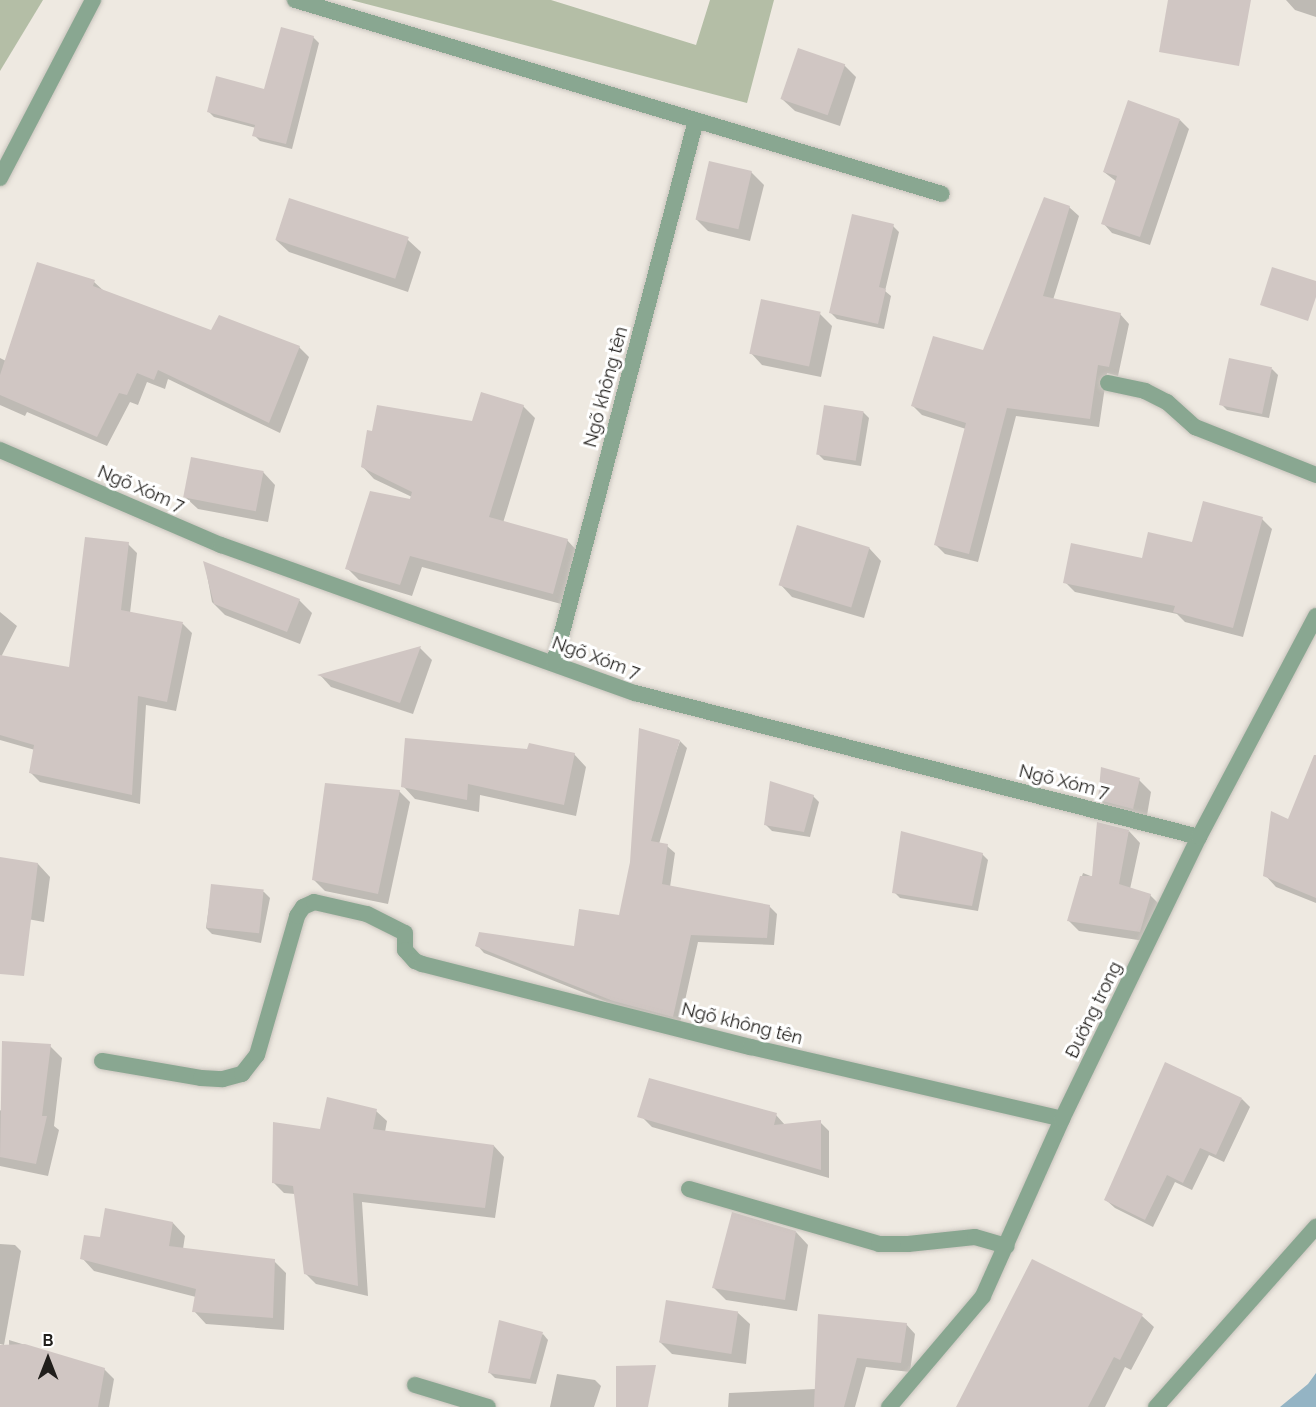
<!DOCTYPE html>
<html>
<head>
<meta charset="utf-8">
<style>
	body { margin:0 }
	#map { position:relative; width:1316px; height:1407px; overflow:hidden; background:#eee9e1; font-family:Raleway,sans-serif }
	div>[style] { position:absolute }
	.green>* { inset:0; background:#b4bea6 }
	.water>* { inset:0; background:#94b4c4 }
	.shadow>* { inset:0; background:#0003 }
	.building>* { inset:0; background:#d0c6c3; transform-origin:0 0 }
	.roads { filter:drop-shadow(0 0 2px #c9c4bd) drop-shadow(0 0 2px #c9c4bd) }
	.minor>* { height:16px; margin:-8px; padding:0 8px; transform-origin:8px; border-radius:8px; background:#89a791 }
	span { translate:-50% -50%; white-space:nowrap; text-align:center; line-height:1.15; -webkit-text-stroke:6px #fff; paint-order:stroke }
	.street-label { font-size:18px; color:#201e1b }
	.north { position:absolute; left:18px; top:1329px; width:60px; height:60px; -webkit-text-stroke:4px #fff; paint-order:stroke; rotate:0deg; font-size:16px; font-weight:700; line-height:24px; text-align:center; color:#201e1b }
	.north::after { content:''; display:block; margin:auto; width:21px; height:27px; background:#201e1b; clip-path:polygon(50% 0,100% 100%,50% 72%,0 100%) }
</style>
</head>
<body>
<div id="map">
	<div class="green">
		<div style="clip-path:polygon(0 0,43px 0,0 71px)"></div>
		<div style="clip-path:polygon(351px 0,551px 0,696px 45px,710px 0,774px 0,747px 103px)"></div>
	</div>
	<div class="water">
		<div style="clip-path:polygon(1316px 1373px,1316px 1407px,1280px 1407px,1308px 1384px)"></div>
	</div>
	<div class="shadow">
		<div style="clip-path:polygon(1286px 0,1316px 0,1316px 17px,1295px 10px)"></div>
		<div style="clip-path:polygon(313px 37px,319px 43px,292px 149px,260px 141px,254px 135px,256px 128px,214px 117px,208px 111px,266px 91px)"></div>
		<div style="clip-path:polygon(844px 65px,856px 77px,840px 126px,795px 111px,782px 99px)"></div>
		<div style="clip-path:polygon(1180px 120px,1189px 129px,1150px 245px,1112px 233px,1103px 223px,1117px 182px,1104px 172px)"></div>
		<div style="clip-path:polygon(751px 172px,764px 185px,750px 241px,708px 231px,696px 219px)"></div>
		<div style="clip-path:polygon(1069px 207px,1079px 216px,1053px 300px,1120px 314px,1129px 324px,1118px 376px,1107px 373px,1099px 427px,1016px 416px,978px 562px,945px 554px,936px 545px,966px 429px,922px 415px,913px 406px,984px 352px)"></div>
		<div style="clip-path:polygon(893px 226px,899px 232px,885px 291px,891px 296px,884px 329px,837px 319px,831px 313px)"></div>
		<div style="clip-path:polygon(276px 240px,408px 240px,421px 252px,408px 292px,289px 252px)"></div>
		<div style="clip-path:polygon(94px 282px,105px 292px,212px 332px,299px 347px,309px 357px,280px 433px,168px 379px,165px 389px,147px 382px,138px 405px,130px 402px,107px 446px,27px 412px,25px 416px,0 405px,0 358px,6px 361px)"></div>
		<div style="clip-path:polygon(820px 314px,832px 326px,821px 377px,762px 365px,750px 352px)"></div>
		<div style="clip-path:polygon(1272px 369px,1278px 375px,1269px 418px,1227px 410px,1221px 404px)"></div>
		<div style="clip-path:polygon(523px 406px,535px 418px,503px 523px,567px 540px,579px 553px,565px 605px,422px 567px,412px 596px,359px 580px,347px 568px,412px 497px,374px 479px,362px 466px)"></div>
		<div style="clip-path:polygon(863px 412px,869px 418px,861px 466px,824px 460px,818px 454px)"></div>
		<div style="clip-path:polygon(192px 458px,263px 472px,275px 485px,268px 522px,198px 509px,185px 497px)"></div>
		<div style="clip-path:polygon(1262px 519px,1272px 529px,1243px 637px,1185px 622px,1177px 614px,1075px 592px,1065px 582px,1193px 544px)"></div>
		<div style="clip-path:polygon(128px 544px,137px 553px,130px 613px,183px 624px,192px 633px,176px 711px,146px 705px,140px 804px,40px 782px,30px 772px,35px 750px,0 740px,0 612px,17px 626px,1px 657px,70px 669px)"></div>
		<div style="clip-path:polygon(869px 548px,881px 561px,864px 618px,792px 597px,780px 584px)"></div>
		<div style="clip-path:polygon(205px 564px,299px 600px,312px 613px,300px 644px,225px 615px,212px 602px)"></div>
		<div style="clip-path:polygon(420px 648px,432px 660px,413px 714px,331px 687px,320px 675px)"></div>
		<div style="clip-path:polygon(680px 741px,687px 748px,659px 844px,667px 846px,675px 853px,670px 887px,769px 906px,777px 914px,774px 945px,698px 942px,680px 1023px,622px 1008px,484px 953px,477px 945px,575px 948px,620px 917px)"></div>
		<div style="clip-path:polygon(529px 751px,574px 754px,586px 767px,576px 816px,480px 795px,479px 812px,415px 799px,403px 786px)"></div>
		<div style="clip-path:polygon(1316px 759px,1316px 903px,1276px 887px,1265px 875px)"></div>
		<div style="clip-path:polygon(1139px 780px,1151px 792px,1146px 821px,1112px 812px,1100px 800px)"></div>
		<div style="clip-path:polygon(399px 791px,410px 802px,388px 904px,325px 891px,314px 880px)"></div>
		<div style="clip-path:polygon(813px 796px,819px 802px,810px 837px,772px 831px,766px 825px)"></div>
		<div style="clip-path:polygon(1129px 831px,1140px 843px,1130px 889px,1150px 895px,1162px 907px,1151px 942px,1079px 931px,1068px 920px,1083px 873px,1093px 877px)"></div>
		<div style="clip-path:polygon(982px 854px,988px 860px,978px 911px,900px 898px,894px 892px)"></div>
		<div style="clip-path:polygon(0 859px,38px 864px,50px 877px,44px 922px,0 914px)"></div>
		<div style="clip-path:polygon(212px 886px,264px 892px,270px 898px,261px 943px,212px 934px,206px 928px)"></div>
		<div style="clip-path:polygon(50px 1046px,62px 1058px,54px 1126px,59px 1130px,48px 1176px,0 1166px,0 1111px)"></div>
		<div style="clip-path:polygon(1242px 1099px,1250px 1107px,1224px 1162px,1209px 1155px,1192px 1190px,1175px 1182px,1153px 1227px,1115px 1208px,1106px 1200px)"></div>
		<div style="clip-path:polygon(376px 1111px,387px 1121px,385px 1132px,494px 1146px,504px 1157px,495px 1218px,362px 1202px,368px 1296px,316px 1284px,305px 1273px,295px 1194px,284px 1193px,273px 1182px,322px 1131px)"></div>
		<div style="clip-path:polygon(776px 1115px,785px 1125px,820px 1122px,829px 1131px,829px 1178px,652px 1127px,643px 1118px)"></div>
		<div style="clip-path:polygon(173px 1223px,185px 1236px,183px 1249px,274px 1261px,286px 1273px,284px 1330px,206px 1324px,194px 1311px,196px 1297px,94px 1271px,82px 1258px,102px 1239px)"></div>
		<div style="clip-path:polygon(796px 1232px,808px 1245px,797px 1311px,726px 1300px,714px 1288px)"></div>
		<div style="clip-path:polygon(0 1244px,15px 1245px,21px 1251px,4px 1345px,0 1344px)"></div>
		<div style="clip-path:polygon(1033px 1261px,1142px 1316px,1154px 1327px,1131px 1370px,1125px 1367px,1105px 1407px,957px 1407px)"></div>
		<div style="clip-path:polygon(737px 1312px,750px 1324px,746px 1364px,672px 1354px,659px 1341px)"></div>
		<div style="clip-path:polygon(819px 1315px,906px 1324px,915px 1334px,910px 1372px,866px 1367px,855px 1407px,728px 1407px,729px 1393px,816px 1389px)"></div>
		<div style="clip-path:polygon(543px 1334px,548px 1340px,536px 1384px,495px 1378px,489px 1372px)"></div>
		<div style="clip-path:polygon(9px 1340px,104px 1369px,114px 1379px,109px 1407px,11px 1407px)"></div>
		<div style="clip-path:polygon(557px 1374px,595px 1380px,601px 1386px,594px 1407px,550px 1407px)"></div>
	</div>
	<div class="building">
		<div style="clip-path:polygon(1168px 0,1251px 0,1239px 66px,1159px 52px)"></div>
		<div style="clip-path:polygon(281px 27px,314px 36px,286px 144px,252px 136px,255px 125px,207px 112px,216px 76px,264px 89px)"></div>
		<div style="left:798px;top:48px;width:50px;height:54px;rotate:19deg"></div>
		<div style="clip-path:polygon(1128px 100px,1180px 119px,1140px 237px,1101px 224px,1117px 176px,1103px 172px)"></div>
		<div style="left:709px;top:161px;width:44px;height:60px;rotate:13deg"></div>
		<div style="clip-path:polygon(1044px 197px,1070px 206px,1043px 296px,1121px 313px,1109px 367px,1098px 365px,1090px 419px,1007px 408px,969px 554px,934px 545px,966px 423px,911px 406px,933px 336px,983px 350px)"></div>
		<div style="left:289px;top:198px;width:126px;height:44px;rotate:18deg"></div>
		<div style="clip-path:polygon(852px 214px,894px 224px,879px 287px,886px 289px,878px 324px,829px 313px)"></div>
		<div style="clip-path:polygon(37px 262px,95px 280px,93px 286px,211px 330px,219px 315px,300px 346px,269px 423px,158px 370px,154px 380px,137px 373px,127px 395px,119px 393px,97px 437px,0 395px,0 375px)"></div>
		<div style="clip-path:polygon(1272px 267px,1316px 281px,1316px 297px,1308px 321px,1260px 305px)"></div>
		<div style="left:761px;top:299px;width:61px;height:56px;rotate:12deg"></div>
		<div style="left:1229px;top:358px;width:44px;height:48px;rotate:12deg"></div>
		<div style="clip-path:polygon(481px 392px,524px 405px,489px 517px,568px 539px,553px 594px,410px 556px,400px 585px,345px 569px,370px 491px,410px 499px,412px 492px,361px 467px,367px 430px,372px 431px,377px 405px,472px 421px)"></div>
		<div style="left:824px;top:405px;width:40px;height:50px;rotate:9deg"></div>
		<div style="left:191px;top:457px;width:74px;height:41px;rotate:11deg"></div>
		<div style="clip-path:polygon(1203px 501px,1263px 517px,1233px 628px,1173px 612px,1175px 606px,1063px 583px,1071px 543px,1142px 558px,1148px 532px,1192px 542px)"></div>
		<div style="left:797px;top:525px;width:76px;height:63px;rotate:17deg"></div>
		<div style="clip-path:polygon(85px 537px,129px 542px,121px 610px,183px 622px,167px 702px,138px 696px,132px 795px,29px 773px,34px 745px,0 735px,0 655px,69px 667px)"></div>
		<div style="clip-path:polygon(203px 561px,300px 599px,287px 632px,214px 604px)"></div>
		<div style="clip-path:polygon(421px 646px,400px 703px,317px 675px)"></div>
		<div style="clip-path:polygon(639px 728px,680px 740px,651px 841px,668px 844px,662px 884px,770px 905px,767px 938px,691px 935px,673px 1017px,613px 1001px,475px 946px,479px 932px,574px 946px,579px 909px,619px 915px,630px 862px)"></div>
		<div style="clip-path:polygon(405px 738px,527px 749px,529px 743px,575px 753px,564px 805px,468px 784px,467px 800px,401px 787px)"></div>
		<div style="clip-path:polygon(1314px 755px,1316px 755px,1316px 898px,1263px 876px,1271px 811px,1288px 819px)"></div>
		<div style="clip-path:polygon(1101px 767px,1140px 778px,1133px 809px,1098px 800px)"></div>
		<div style="clip-path:polygon(770px 781px,814px 795px,804px 832px,764px 825px)"></div>
		<div style="clip-path:polygon(325px 783px,400px 790px,378px 894px,312px 880px)"></div>
		<div style="clip-path:polygon(1097px 822px,1129px 830px,1119px 884px,1151px 894px,1140px 932px,1067px 921px,1080px 876px,1092px 876px)"></div>
		<div style="clip-path:polygon(901px 831px,983px 853px,972px 906px,892px 893px)"></div>
		<div style="clip-path:polygon(0 857px,38px 863px,24px 976px,0 974px)"></div>
		<div style="left:211px;top:884px;width:53px;height:44px;rotate:6deg"></div>
		<div style="clip-path:polygon(2px 1041px,51px 1044px,42px 1116px,47px 1116px,36px 1164px,0 1157px)"></div>
		<div style="clip-path:polygon(1165px 1062px,1242px 1098px,1216px 1155px,1200px 1148px,1183px 1183px,1167px 1175px,1145px 1220px,1104px 1200px)"></div>
		<div style="clip-path:polygon(649px 1078px,777px 1113px,774px 1125px,821px 1120px,821px 1170px,637px 1117px)"></div>
		<div style="clip-path:polygon(327px 1097px,377px 1109px,373px 1129px,494px 1145px,485px 1208px,353px 1193px,358px 1286px,304px 1274px,293px 1186px,272px 1183px,273px 1122px,320px 1129px)"></div>
		<div style="clip-path:polygon(105px 1208px,173px 1222px,169px 1246px,275px 1259px,273px 1318px,192px 1312px,196px 1289px,80px 1259px,84px 1235px,100px 1237px)"></div>
		<div style="clip-path:polygon(732px 1212px,796px 1231px,785px 1300px,712px 1288px)"></div>
		<div style="clip-path:polygon(1032px 1259px,1143px 1314px,1120px 1360px,1114px 1357px,1088px 1407px,956px 1407px)"></div>
		<div style="left:666px;top:1300px;width:73px;height:43px;rotate:9deg"></div>
		<div style="clip-path:polygon(818px 1314px,907px 1323px,901px 1363px,857px 1358px,844px 1407px,814px 1407px)"></div>
		<div style="clip-path:polygon(499px 1320px,543px 1332px,530px 1379px,488px 1373px)"></div>
		<div style="clip-path:polygon(25px 1344px,105px 1368px,98px 1407px,0 1407px,0 1345px)"></div>
		<div style="clip-path:polygon(656px 1365px,648px 1407px,616px 1407px,616px 1366px)"></div>
	</div>
	<div class="roads">
		<div class="minor">
			<div style="left:295px;top:0;width:675px;rotate:16.69deg"></div>
			<div style="left:0;top:178px;width:201px;rotate:-62.4deg"></div>
			<div style="left:1108px;top:383px;width:38px;rotate:12deg"></div>
			<div style="left:1145px;top:391px;width:25px;rotate:27deg"></div>
			<div style="left:1167px;top:402px;width:38px;rotate:42deg"></div>
			<div style="left:1195px;top:427px;width:130px;rotate:21.6deg"></div>
			<div style="left:0;top:450px;width:241px;rotate:23.3deg"></div>
			<div style="left:221px;top:545px;width:440px;rotate:19.7deg"></div>
			<div style="left:635px;top:693px;width:582px;rotate:14.32deg"></div>
			<div style="left:554px;top:663px;width:561px;rotate:-75.34deg"></div>
			<div style="left:102px;top:1061px;width:100px;rotate:9.7deg"></div>
			<div style="left:201px;top:1078px;width:22px;rotate:3deg"></div>
			<div style="left:223px;top:1079px;width:20px;rotate:-15deg"></div>
			<div style="left:242px;top:1074px;width:24px;rotate:-52deg"></div>
			<div style="left:257px;top:1055px;width:145px;rotate:-73.9deg"></div>
			<div style="left:297px;top:916px;width:11px;rotate:-56deg"></div>
			<div style="left:303px;top:907px;width:12px;rotate:-24deg"></div>
			<div style="left:314px;top:902px;width:54px;rotate:12.8deg"></div>
			<div style="left:367px;top:914px;width:42px;rotate:26.6deg"></div>
			<div style="left:405px;top:933px;width:17px;rotate:90deg"></div>
			<div style="left:405px;top:950px;width:15px;rotate:48deg"></div>
			<div style="left:415px;top:961px;width:8px;rotate:23deg"></div>
			<div style="left:422px;top:964px;width:339px;rotate:14.2deg"></div>
			<div style="left:751px;top:1047px;width:319px;rotate:13deg"></div>
			<div style="left:689px;top:1189px;width:198px;rotate:16.1deg"></div>
			<div style="left:879px;top:1244px;width:29px"></div>
			<div style="left:908px;top:1244px;width:67px;rotate:-6deg"></div>
			<div style="left:975px;top:1237px;width:33px;rotate:16deg"></div>
			<div style="left:415px;top:1385px;width:76px;rotate:16.8deg"></div>
			<div style="left:889px;top:1407px;width:145px;rotate:-49.7deg"></div>
			<div style="left:983px;top:1296px;width:194px;rotate:-65.9deg"></div>
			<div style="left:1062px;top:1119px;width:314px;rotate:-64.1deg"></div>
			<div style="left:1199px;top:837px;width:250px;rotate:-62.1deg"></div>
			<div style="left:1156px;top:1407px;width:241px;rotate:-48.4deg"></div>
		</div>
	</div>
	<div class="street-label">
		<span style="left:606px;top:387px;rotate:-75deg">Ngõ không tên</span>
		<span style="left:141px;top:489px;rotate:23deg">Ngõ Xóm 7</span>
		<span style="left:596px;top:658px;rotate:20deg">Ngõ Xóm 7</span>
		<span style="left:1064px;top:782px;rotate:14deg">Ngõ Xóm 7</span>
		<span style="left:1094px;top:1010px;rotate:-64deg">Đường trong</span>
		<span style="left:742px;top:1024px;rotate:14deg">Ngõ không tên</span>
	</div>
	<div class="north">B</div>
</div>
</body>
</html>
